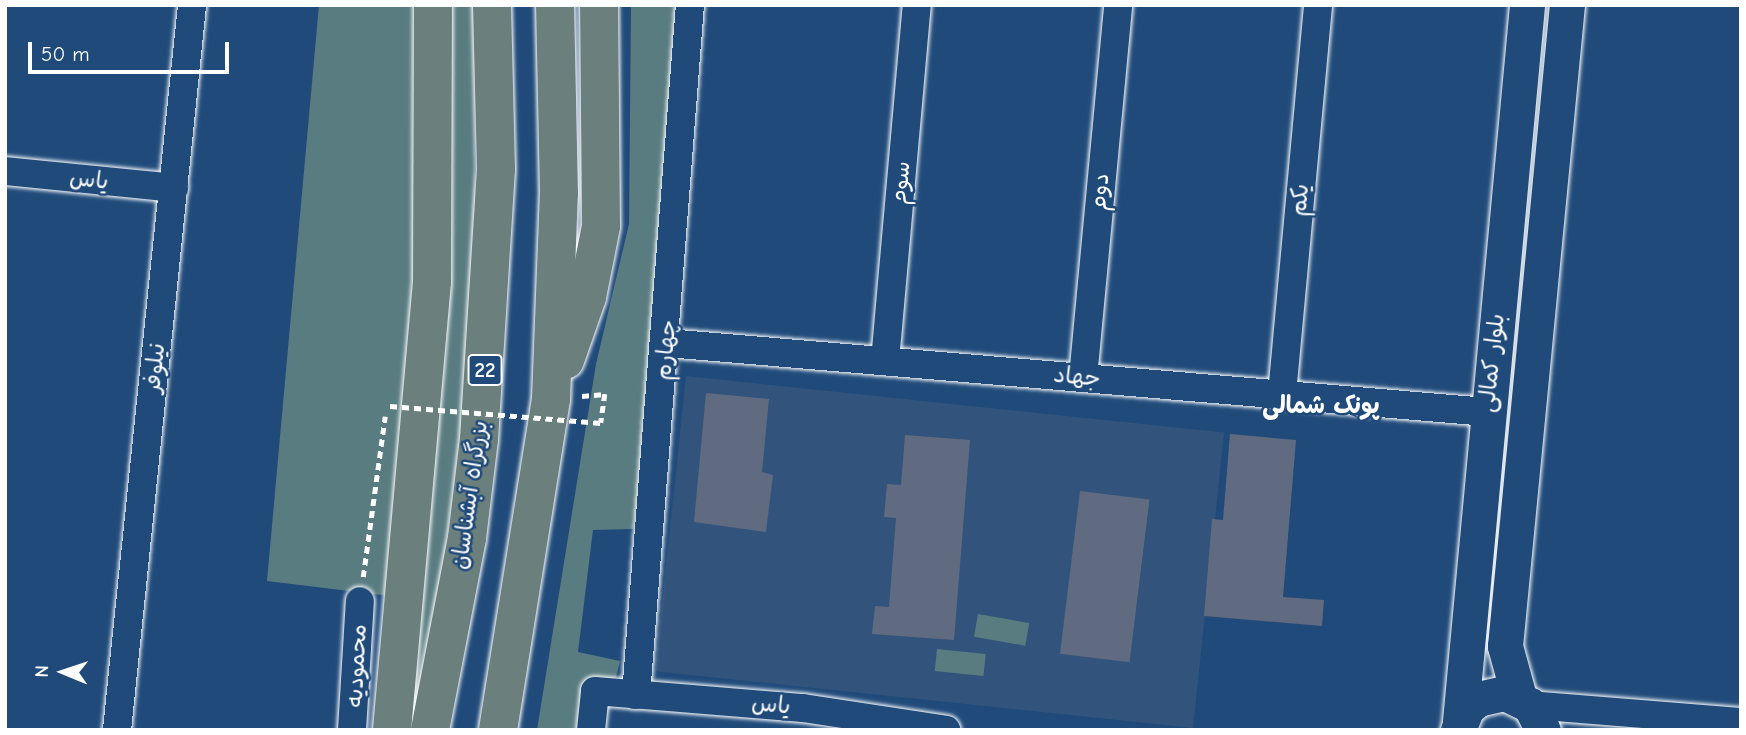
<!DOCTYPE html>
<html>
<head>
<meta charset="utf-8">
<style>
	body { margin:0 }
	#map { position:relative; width:1746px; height:735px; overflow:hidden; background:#1f4a7a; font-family:"Comic Neue","Playpen Sans Arabic",sans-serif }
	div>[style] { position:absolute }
	.built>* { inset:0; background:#32547c; transform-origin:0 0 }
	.green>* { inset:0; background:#597c81; transform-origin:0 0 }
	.building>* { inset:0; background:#606b81; transform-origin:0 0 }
	.path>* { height:4.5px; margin-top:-2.25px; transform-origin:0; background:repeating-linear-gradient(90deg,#fff 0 7px,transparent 0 12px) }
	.roads { filter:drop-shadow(0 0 2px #fff) drop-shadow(0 0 2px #fff) }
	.minor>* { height:28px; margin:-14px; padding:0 14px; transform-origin:14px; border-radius:14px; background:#1f4a7a }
	.tertiary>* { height:35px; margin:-17.5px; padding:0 17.5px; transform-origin:17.5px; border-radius:17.5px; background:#1f4a7a }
	.trunk>* { height:38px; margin:-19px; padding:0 19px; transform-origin:19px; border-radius:19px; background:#6b7f7c }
	.path-bridge>* { height:4.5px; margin-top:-2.25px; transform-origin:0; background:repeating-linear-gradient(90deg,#fff 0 7px,transparent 0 12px) }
	span { translate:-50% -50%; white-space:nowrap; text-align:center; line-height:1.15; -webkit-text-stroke:5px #1f4a7a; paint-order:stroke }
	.shield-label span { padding:2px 5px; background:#1f4a7a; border:2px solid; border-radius:5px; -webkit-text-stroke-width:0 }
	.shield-label { font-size:21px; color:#fff; font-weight:700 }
	.street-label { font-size:23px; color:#fff }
	.neighbourhood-label { font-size:24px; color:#fff; font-weight:700 }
	.frame { position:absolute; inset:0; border:7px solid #fff; pointer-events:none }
	.north { position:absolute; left:28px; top:637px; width:70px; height:70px; -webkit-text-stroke:5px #1f4a7a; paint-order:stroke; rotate:272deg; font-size:19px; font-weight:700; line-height:28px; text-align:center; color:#fff }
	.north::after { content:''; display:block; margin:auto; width:24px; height:32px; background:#fff; clip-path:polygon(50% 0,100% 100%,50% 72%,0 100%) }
	.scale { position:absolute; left:28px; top:42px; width:201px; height:32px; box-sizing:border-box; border:4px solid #fff; border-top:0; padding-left:9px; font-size:21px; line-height:24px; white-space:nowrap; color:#fff; -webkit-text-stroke:5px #1f4a7a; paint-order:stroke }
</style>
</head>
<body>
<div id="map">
	<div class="built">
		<div style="left:686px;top:376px;width:541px;height:297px;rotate:6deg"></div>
	</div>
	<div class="green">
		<div style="clip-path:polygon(319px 5px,420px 5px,425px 130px,390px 596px,267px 581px)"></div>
		<div style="clip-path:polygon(446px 5px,474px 5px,475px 207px,462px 421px,443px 568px,411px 730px)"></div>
		<div style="clip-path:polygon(631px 5px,678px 5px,651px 423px,633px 529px,593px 530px,578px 652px,620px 661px,616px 677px,587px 698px,579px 730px,537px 730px,596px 364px,629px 224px)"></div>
		<div style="left:978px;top:614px;width:52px;height:23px;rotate:10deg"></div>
		<div style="left:937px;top:649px;width:49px;height:22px;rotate:6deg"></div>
	</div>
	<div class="building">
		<div style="clip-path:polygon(706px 393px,769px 399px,762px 472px,773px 475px,766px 532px,694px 522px)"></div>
		<div style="clip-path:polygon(1230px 434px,1296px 440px,1283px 597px,1324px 600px,1322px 626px,1204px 616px,1212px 519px,1223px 520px)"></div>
		<div style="clip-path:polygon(905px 435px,970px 440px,954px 640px,872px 634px,875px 606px,889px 607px,896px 518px,884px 517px,887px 484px,901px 485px)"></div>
		<div style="left:1080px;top:491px;width:70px;height:164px;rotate:7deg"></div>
	</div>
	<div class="path">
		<div style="left:582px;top:396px;width:23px;rotate:-5deg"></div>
		<div style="left:605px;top:394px;width:29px;rotate:98deg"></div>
		<div style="left:363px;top:577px;width:162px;rotate:-82.2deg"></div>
	</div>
	<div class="roads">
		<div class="minor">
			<div style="left:5px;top:171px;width:170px;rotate:5.7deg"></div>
			<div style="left:667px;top:343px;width:823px;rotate:4.81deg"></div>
			<div style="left:885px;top:361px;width:357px;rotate:-84.9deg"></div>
			<div style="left:1083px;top:378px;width:375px;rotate:-84.6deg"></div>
			<div style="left:1282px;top:394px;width:391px;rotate:-84.7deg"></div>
			<div style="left:636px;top:695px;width:692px;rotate:-85.53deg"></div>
			<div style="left:1530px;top:705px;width:212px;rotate:4.6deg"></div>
			<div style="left:117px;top:730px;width:729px;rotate:-84.09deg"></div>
			<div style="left:352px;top:730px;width:129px;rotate:-86.5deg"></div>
			<div style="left:591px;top:730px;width:39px;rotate:-84deg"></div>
			<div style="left:595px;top:691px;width:209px;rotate:4.7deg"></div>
			<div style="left:803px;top:708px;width:145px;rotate:8.7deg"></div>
		</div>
		<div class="tertiary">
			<div style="left:1519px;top:697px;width:53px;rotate:-105.4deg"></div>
			<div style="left:1505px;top:646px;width:644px;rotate:-84.48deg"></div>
			<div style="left:1460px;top:721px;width:719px;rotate:-84.65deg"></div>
			<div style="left:1458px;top:730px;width:24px;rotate:-68deg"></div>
			<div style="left:1467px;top:708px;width:14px;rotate:-39deg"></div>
			<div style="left:1478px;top:699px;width:28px;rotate:-13deg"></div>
			<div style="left:1505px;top:693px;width:28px;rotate:26deg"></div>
			<div style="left:1530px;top:705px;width:28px;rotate:63deg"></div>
		</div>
		<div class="trunk">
			<div style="left:565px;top:360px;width:67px;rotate:-70.8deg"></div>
			<div style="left:587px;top:297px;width:72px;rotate:-78.8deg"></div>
			<div style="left:601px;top:226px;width:221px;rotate:-90.5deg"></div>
			<div style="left:392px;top:730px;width:450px;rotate:-84.9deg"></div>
			<div style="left:432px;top:282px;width:277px;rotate:-89.8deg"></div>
			<div style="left:430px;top:730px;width:196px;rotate:-79.1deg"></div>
			<div style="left:467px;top:538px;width:100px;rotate:-83.1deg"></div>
			<div style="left:479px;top:439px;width:271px;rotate:-86.4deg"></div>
			<div style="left:496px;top:169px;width:164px;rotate:-91.4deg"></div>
			<div style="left:498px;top:730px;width:335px;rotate:-80.9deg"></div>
			<div style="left:551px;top:399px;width:205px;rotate:-87.8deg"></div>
			<div style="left:559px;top:194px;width:189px;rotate:-91.2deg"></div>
		</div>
	</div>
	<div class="path-bridge">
		<div style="left:390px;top:406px;width:212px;rotate:4.6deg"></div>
	</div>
	<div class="shield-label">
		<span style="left:485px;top:370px">22</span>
	</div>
	<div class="street-label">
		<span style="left:89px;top:180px;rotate:6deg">یاس</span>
		<span style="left:901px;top:183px;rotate:-85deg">سوم</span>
		<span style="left:1100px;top:192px;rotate:-85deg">دوم</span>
		<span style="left:1300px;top:200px;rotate:-85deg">یکم</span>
		<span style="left:666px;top:350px;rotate:-85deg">چهارم</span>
		<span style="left:1492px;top:363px;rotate:-84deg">بلوار کمالی</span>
		<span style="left:155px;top:368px;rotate:-84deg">نیلوفر</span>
		<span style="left:1077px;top:377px;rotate:5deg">جهاد</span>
		<span style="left:470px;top:495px;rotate:-82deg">بزرگراه آبشناسان</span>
		<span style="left:357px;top:666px;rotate:-87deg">محمودیه</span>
		<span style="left:771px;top:705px;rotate:5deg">یاس</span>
	</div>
	<div class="neighbourhood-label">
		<span style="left:1321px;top:406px">پونک شمالی</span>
	</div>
	<div class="frame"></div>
	<div class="north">N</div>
	<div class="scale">50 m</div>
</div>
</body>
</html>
